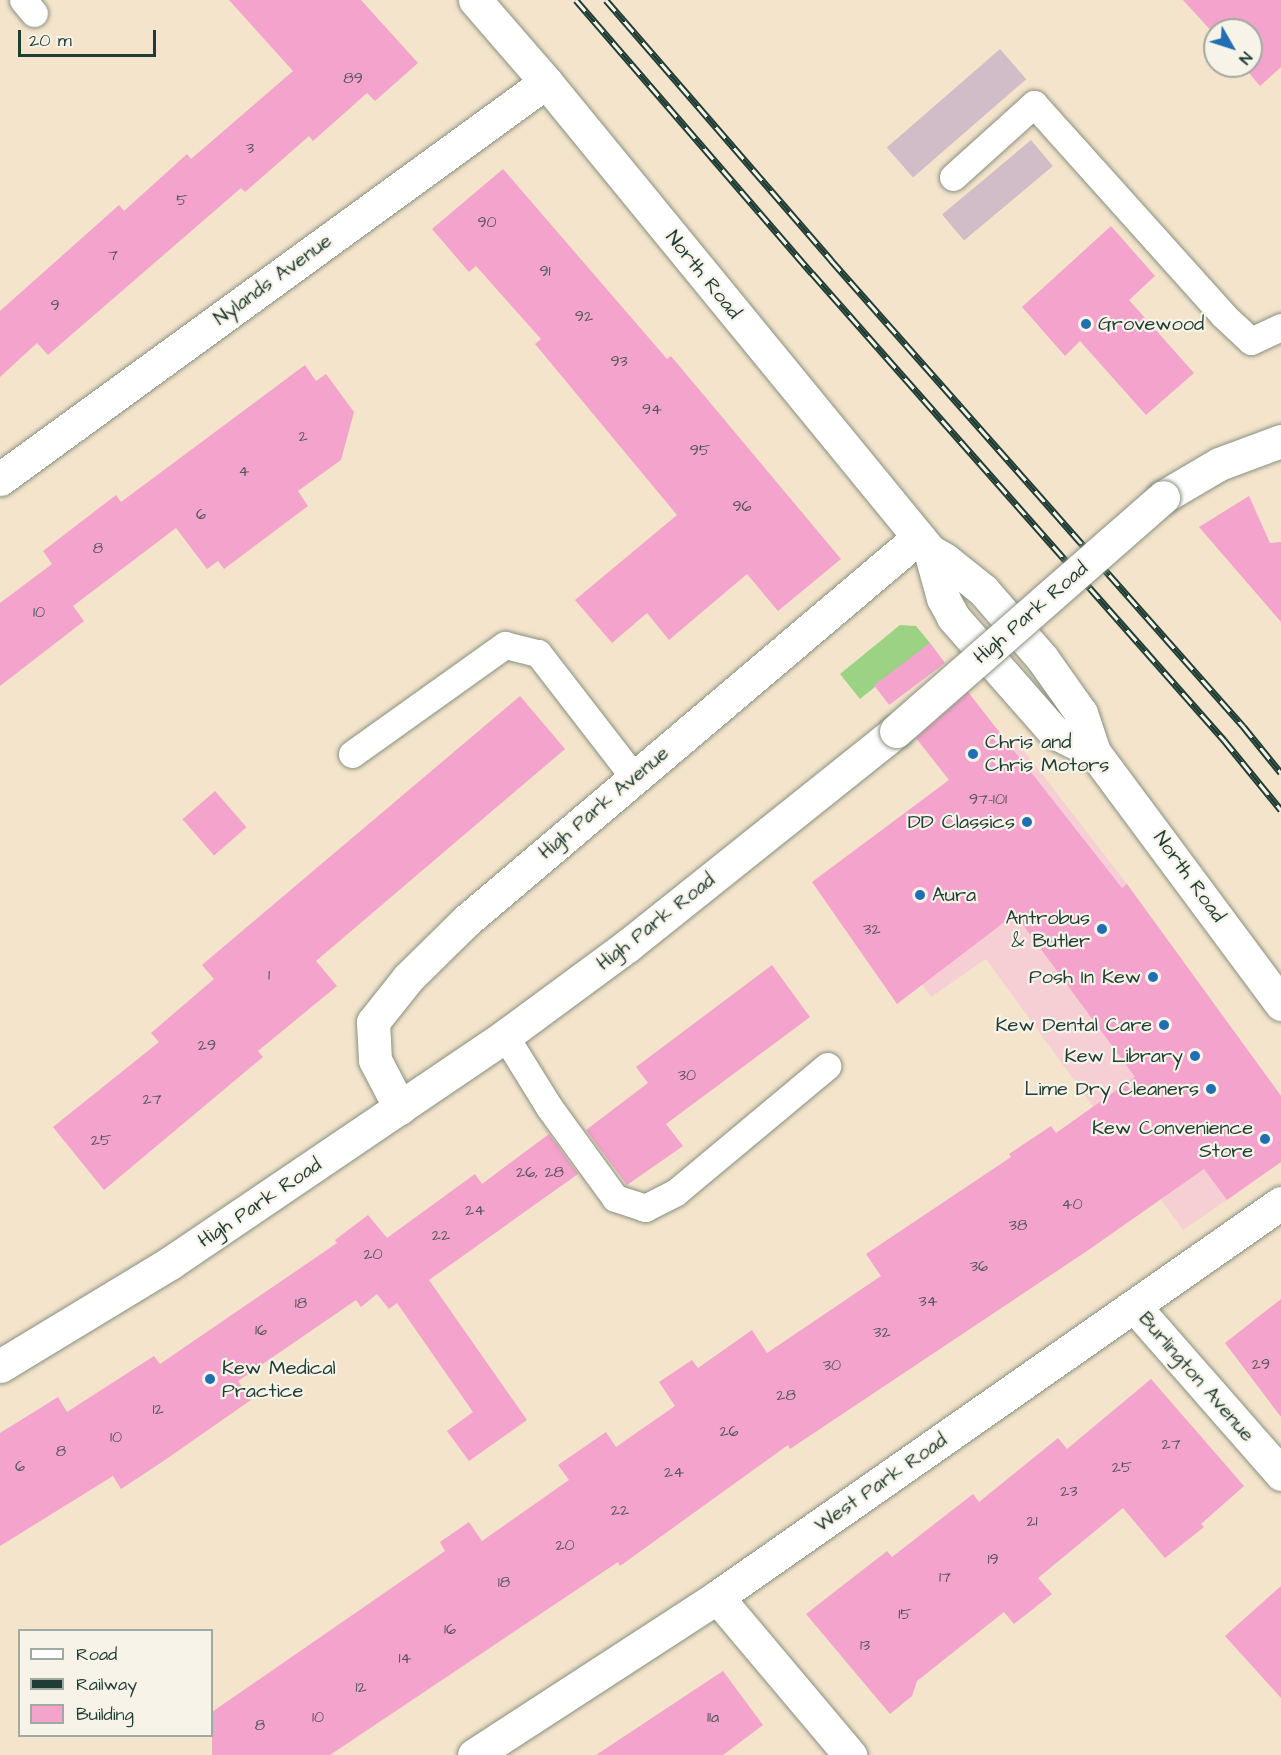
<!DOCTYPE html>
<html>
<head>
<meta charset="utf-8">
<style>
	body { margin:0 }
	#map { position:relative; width:1281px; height:1755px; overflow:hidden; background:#f3e4cb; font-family:"Architects Daughter",sans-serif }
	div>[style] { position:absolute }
	.built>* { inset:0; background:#f6cfd5 }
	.industrial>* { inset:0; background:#d1bdc8; transform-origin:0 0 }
	.green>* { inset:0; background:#9cd283 }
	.building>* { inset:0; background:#f4a3cc; transform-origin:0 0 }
	.roads { filter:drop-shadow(0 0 2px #899080) drop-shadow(0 0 2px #899080) }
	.service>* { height:27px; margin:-13.5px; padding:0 13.5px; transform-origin:13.5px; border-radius:13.5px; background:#fff }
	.minor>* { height:33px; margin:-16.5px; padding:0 16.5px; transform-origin:16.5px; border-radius:16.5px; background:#fff }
	.rail>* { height:7px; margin-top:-3.5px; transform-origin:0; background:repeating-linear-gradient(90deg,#f7f3e8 0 14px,#1f3d34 0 28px); box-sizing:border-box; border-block:2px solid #1f3d34 }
	.bridges { filter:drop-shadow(0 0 2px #899080) drop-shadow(0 0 2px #899080) }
	.minor-bridge>* { height:33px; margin:-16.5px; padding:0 16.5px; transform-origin:16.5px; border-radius:16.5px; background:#fff }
	.dots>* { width:16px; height:16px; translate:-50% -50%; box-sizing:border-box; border:3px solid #f7f3e8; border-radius:50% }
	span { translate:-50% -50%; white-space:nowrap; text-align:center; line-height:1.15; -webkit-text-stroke:4.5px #f7f3e8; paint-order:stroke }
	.number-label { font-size:16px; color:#54565a }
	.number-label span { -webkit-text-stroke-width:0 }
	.street-label { font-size:20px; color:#1f3d34 }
	.poi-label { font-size:20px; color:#1f3d34 }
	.left { translate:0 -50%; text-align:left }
	.right { translate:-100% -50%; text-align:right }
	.legend { position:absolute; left:18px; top:1629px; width:195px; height:108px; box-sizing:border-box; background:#f7f3e8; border:2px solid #a1aaa0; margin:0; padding:8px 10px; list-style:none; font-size:18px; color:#1f3d34 }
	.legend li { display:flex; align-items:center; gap:12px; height:30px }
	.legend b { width:30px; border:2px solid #a1aaa0 }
	.north { position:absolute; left:1203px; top:18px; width:60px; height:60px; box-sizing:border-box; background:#f7f3e8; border:2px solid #a1aaa0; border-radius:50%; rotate:129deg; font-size:16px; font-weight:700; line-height:24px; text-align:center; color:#1f3d34 }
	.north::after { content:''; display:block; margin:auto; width:21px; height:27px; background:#1f6fb2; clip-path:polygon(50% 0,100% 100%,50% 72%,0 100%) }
	.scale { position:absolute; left:18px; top:30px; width:138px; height:27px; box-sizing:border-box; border:3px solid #1f3d34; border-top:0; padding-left:8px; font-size:18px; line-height:21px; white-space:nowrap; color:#1f3d34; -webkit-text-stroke:4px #f7f3e8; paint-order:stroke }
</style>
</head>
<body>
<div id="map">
	<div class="built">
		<div style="clip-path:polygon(1018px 743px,1127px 884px,1281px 1096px,1281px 1162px,1183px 1230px,986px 959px,931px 997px,844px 877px)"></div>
	</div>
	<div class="industrial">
		<div style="left:1000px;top:49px;width:40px;height:150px;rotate:49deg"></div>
		<div style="left:1031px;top:140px;width:34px;height:116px;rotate:50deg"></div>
	</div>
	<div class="green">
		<div style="clip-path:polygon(900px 625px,916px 626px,930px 643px,860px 699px,840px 674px)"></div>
	</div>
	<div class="building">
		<div style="clip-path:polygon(229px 0,361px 0,418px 63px,375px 101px,367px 93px,313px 141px,309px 136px,245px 192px,241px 188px,48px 355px,37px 343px,0 377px,0 311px,119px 205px,124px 211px,187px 154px,191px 159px,293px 71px)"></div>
		<div style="clip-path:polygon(1183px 0,1281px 0,1281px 67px,1260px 86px,1243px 66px,1251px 66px,1251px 30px,1215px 30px,1215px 35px)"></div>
		<div style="clip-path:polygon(503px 169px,667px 359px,671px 356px,841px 559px,778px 611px,747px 574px,669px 640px,647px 613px,612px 643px,575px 600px,677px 515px,535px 344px,541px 339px,476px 266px,469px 272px,432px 229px)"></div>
		<div style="clip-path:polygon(1111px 226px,1155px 276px,1129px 300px,1194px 373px,1146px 415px,1080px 341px,1065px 356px,1022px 307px)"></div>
		<div style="clip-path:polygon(305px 365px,316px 381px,326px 374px,354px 412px,341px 460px,298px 491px,308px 506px,224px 569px,218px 561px,207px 569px,176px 528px,73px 606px,84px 621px,0 686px,0 603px,52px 564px,43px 551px,116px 495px,121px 502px)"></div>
		<div style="clip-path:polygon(1249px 496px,1270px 543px,1281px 542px,1281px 622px,1199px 527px)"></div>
		<div style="left:930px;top:643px;width:25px;height:70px;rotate:53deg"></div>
		<div style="clip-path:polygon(968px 692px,1122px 888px,1127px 884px,1281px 1096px,1281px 1162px,1227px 1200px,1204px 1169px,1087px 1251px,790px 1449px,788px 1445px,620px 1566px,618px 1562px,330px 1755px,212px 1755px,212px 1712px,445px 1551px,440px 1542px,469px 1522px,482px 1541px,569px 1480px,558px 1465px,606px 1432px,616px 1447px,675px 1406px,659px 1382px,692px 1360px,698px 1368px,752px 1330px,767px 1353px,881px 1276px,866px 1254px,1011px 1157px,1009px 1154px,1051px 1126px,1056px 1133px,1135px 1077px,1015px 914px,897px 1004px,812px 882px,949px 780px,916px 738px)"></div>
		<div style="clip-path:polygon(520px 696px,565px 749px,316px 961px,337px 986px,258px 1051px,263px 1057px,104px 1190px,53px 1127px,159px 1042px,151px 1033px,214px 979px,202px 965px)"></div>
		<div style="left:215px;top:791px;width:48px;height:43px;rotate:49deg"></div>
		<div style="clip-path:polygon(772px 965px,810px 1017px,666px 1124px,683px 1146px,627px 1185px,586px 1130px,648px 1083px,636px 1067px)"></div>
		<div style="clip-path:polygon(549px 1134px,578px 1174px,429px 1280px,527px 1420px,469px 1461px,447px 1431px,473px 1412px,397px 1303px,389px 1309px,377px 1294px,361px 1307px,356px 1300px,238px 1381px,251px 1400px,162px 1462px,121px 1489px,113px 1476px,0 1546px,0 1433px,58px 1397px,67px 1412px,154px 1356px,160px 1364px,337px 1243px,335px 1240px,368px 1215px,387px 1238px,475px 1174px,482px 1184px)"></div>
		<div style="clip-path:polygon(1281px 1299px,1281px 1417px,1225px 1343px)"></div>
		<div style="clip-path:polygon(1151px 1379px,1244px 1486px,1201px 1524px,1204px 1527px,1165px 1558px,1123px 1508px,1038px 1578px,1052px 1594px,1014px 1624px,1004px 1612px,917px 1681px,912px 1696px,890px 1714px,806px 1614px,887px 1551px,892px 1557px,973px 1494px,979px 1502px,1058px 1438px,1067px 1449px)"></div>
		<div style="clip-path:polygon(1281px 1586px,1281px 1698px,1225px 1636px)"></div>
		<div style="clip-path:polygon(723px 1671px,763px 1725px,723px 1755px,596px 1755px)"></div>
	</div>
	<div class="roads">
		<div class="service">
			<div style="left:23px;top:0;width:17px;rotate:50deg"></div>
			<div style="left:953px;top:177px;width:109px;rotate:-42deg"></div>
			<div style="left:1034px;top:104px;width:283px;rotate:48.1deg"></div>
			<div style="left:1223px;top:315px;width:38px;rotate:43deg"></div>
			<div style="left:1251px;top:341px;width:33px;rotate:-25deg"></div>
			<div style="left:352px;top:754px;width:188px;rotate:-35.5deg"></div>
			<div style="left:505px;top:645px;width:34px;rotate:14deg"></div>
			<div style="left:538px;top:653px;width:157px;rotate:52.3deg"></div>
			<div style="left:505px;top:1036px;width:84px;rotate:58.2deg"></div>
			<div style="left:549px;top:1107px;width:112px;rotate:54deg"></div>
			<div style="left:615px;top:1198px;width:32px;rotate:18deg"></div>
			<div style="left:645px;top:1208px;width:35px;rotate:-27deg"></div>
			<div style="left:676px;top:1192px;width:197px;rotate:-39.8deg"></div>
		</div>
		<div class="minor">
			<div style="left:475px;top:0;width:108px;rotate:49.1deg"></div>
			<div style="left:546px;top:82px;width:606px;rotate:50.69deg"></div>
			<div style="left:930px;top:551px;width:16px;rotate:30deg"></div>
			<div style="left:944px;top:559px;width:50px;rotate:38.5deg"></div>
			<div style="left:983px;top:590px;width:90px;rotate:49.1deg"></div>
			<div style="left:1042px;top:658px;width:67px;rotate:54.7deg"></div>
			<div style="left:1081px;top:713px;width:41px;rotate:71.6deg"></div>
			<div style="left:1094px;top:752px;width:314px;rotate:53.4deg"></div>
			<div style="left:0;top:479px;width:675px;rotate:-36.02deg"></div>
			<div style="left:1163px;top:497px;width:65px;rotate:-30.5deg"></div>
			<div style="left:1219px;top:464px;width:66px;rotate:-20.4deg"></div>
			<div style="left:930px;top:551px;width:49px;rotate:74.5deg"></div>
			<div style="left:943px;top:598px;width:21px;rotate:62deg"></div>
			<div style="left:953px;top:617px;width:153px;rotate:48.7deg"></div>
			<div style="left:1054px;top:732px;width:45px;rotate:26.6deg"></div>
			<div style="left:400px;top:1108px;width:54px;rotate:-117.5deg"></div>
			<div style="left:375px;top:1060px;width:38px;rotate:-93deg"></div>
			<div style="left:373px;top:1022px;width:56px;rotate:-51.5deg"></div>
			<div style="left:408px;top:978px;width:83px;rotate:-44.5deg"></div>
			<div style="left:467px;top:920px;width:592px;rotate:-40.28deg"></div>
			<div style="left:1135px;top:1307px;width:222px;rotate:48.8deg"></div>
			<div style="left:0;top:1366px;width:199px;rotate:-31.2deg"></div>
			<div style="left:170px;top:1263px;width:405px;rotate:-34.1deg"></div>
			<div style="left:505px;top:1036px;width:152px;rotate:-36.4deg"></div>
			<div style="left:627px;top:946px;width:344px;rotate:-38.6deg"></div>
			<div style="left:717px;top:1597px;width:207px;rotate:49.9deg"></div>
			<div style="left:474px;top:1755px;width:290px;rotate:-33deg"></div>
			<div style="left:717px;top:1597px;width:688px;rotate:-34.94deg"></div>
		</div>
	</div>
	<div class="rail">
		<div style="left:576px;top:0;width:361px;rotate:49.2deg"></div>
		<div style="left:812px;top:273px;width:623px;rotate:48.58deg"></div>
		<div style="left:1224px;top:740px;width:90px;rotate:50.8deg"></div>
		<div style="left:606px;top:0;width:344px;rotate:49.1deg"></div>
		<div style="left:831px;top:260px;width:622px;rotate:48.52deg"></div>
		<div style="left:1243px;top:726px;width:60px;rotate:51deg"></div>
	</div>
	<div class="bridges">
		<div class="minor-bridge">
			<div style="left:896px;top:731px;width:355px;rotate:-41.2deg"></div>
		</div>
	</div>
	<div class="dots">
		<div style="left:1086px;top:324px;background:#1f6fb2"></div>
		<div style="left:973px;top:754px;background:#1f6fb2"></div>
		<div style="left:1027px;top:822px;background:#1f6fb2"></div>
		<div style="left:920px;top:895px;background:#1f6fb2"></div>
		<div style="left:1102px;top:929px;background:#1f6fb2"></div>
		<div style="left:1153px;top:977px;background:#1f6fb2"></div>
		<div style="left:1164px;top:1025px;background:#1f6fb2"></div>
		<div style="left:1195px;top:1056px;background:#1f6fb2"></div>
		<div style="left:1211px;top:1089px;background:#1f6fb2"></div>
		<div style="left:1265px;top:1139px;background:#1f6fb2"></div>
		<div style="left:210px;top:1379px;background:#1f6fb2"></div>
	</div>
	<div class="number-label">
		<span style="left:353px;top:78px">89</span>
		<span style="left:250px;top:148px">3</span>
		<span style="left:182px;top:200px">5</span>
		<span style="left:487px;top:222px">90</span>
		<span style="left:113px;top:255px">7</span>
		<span style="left:545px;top:271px">91</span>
		<span style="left:55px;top:305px">9</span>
		<span style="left:584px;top:316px">92</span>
		<span style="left:619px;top:361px">93</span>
		<span style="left:652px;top:409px">94</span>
		<span style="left:303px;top:436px">2</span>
		<span style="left:700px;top:450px">95</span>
		<span style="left:244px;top:471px">4</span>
		<span style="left:742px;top:506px">96</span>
		<span style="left:201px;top:514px">6</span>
		<span style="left:98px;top:548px">8</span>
		<span style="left:39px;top:612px">10</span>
		<span style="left:988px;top:799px">97-101</span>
		<span style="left:872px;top:929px">32</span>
		<span style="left:269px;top:975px">1</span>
		<span style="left:207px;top:1045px">29</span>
		<span style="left:687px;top:1075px">30</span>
		<span style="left:152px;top:1099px">27</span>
		<span style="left:101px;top:1140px">25</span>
		<span style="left:540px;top:1172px">26, 28</span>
		<span style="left:1072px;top:1204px">40</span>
		<span style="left:475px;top:1210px">24</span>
		<span style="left:1018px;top:1225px">38</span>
		<span style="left:441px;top:1235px">22</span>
		<span style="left:373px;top:1254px">20</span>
		<span style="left:979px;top:1266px">36</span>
		<span style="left:928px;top:1301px">34</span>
		<span style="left:301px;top:1303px">18</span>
		<span style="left:261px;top:1330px">16</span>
		<span style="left:882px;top:1332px">32</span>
		<span style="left:1261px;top:1364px">29</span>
		<span style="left:832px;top:1365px">30</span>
		<span style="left:786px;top:1395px">28</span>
		<span style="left:158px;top:1409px">12</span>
		<span style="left:729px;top:1431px">26</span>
		<span style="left:116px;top:1437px">10</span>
		<span style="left:1171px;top:1444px">27</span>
		<span style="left:61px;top:1451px">8</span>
		<span style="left:20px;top:1466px">6</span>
		<span style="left:1122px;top:1467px">25</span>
		<span style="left:674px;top:1472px">24</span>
		<span style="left:1069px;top:1491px">23</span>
		<span style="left:620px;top:1510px">22</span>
		<span style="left:1032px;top:1521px">21</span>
		<span style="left:565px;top:1545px">20</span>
		<span style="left:993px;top:1559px">19</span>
		<span style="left:945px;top:1577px">17</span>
		<span style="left:504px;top:1582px">18</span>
		<span style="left:905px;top:1614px">15</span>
		<span style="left:450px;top:1629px">16</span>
		<span style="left:865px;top:1645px">13</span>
		<span style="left:405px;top:1658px">14</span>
		<span style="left:361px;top:1687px">12</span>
		<span style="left:318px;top:1717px">10</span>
		<span style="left:713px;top:1717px">11a</span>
		<span style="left:260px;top:1725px">8</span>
	</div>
	<div class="street-label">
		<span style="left:703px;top:275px;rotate:51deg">North Road</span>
		<span style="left:273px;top:280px;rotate:-36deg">Nylands Avenue</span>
		<span style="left:1031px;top:613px;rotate:-41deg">High Park Road</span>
		<span style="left:604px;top:803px;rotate:-40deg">High Park Avenue</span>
		<span style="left:1189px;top:877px;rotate:54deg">North Road</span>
		<span style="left:656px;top:922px;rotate:-38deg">High Park Road</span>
		<span style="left:260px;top:1203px;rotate:-34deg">High Park Road</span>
		<span style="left:1196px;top:1377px;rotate:49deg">Burlington Avenue</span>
		<span style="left:881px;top:1483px;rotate:-35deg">West Park Road</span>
	</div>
	<div class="poi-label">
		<span class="left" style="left:1098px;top:324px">Grovewood</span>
		<span class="left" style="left:985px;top:754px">Chris and<br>Chris Motors</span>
		<span class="right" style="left:1015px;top:822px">DD Classics</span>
		<span class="left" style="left:932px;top:895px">Aura</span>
		<span class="right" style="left:1090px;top:930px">Antrobus<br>&amp; Butler</span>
		<span class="right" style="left:1141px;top:977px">Posh In Kew</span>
		<span class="right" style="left:1152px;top:1025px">Kew Dental Care</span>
		<span class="right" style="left:1183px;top:1056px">Kew Library</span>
		<span class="right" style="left:1199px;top:1089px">Lime Dry Cleaners</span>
		<span class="right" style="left:1253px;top:1140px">Kew Convenience<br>Store</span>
		<span class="left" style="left:222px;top:1380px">Kew Medical<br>Practice</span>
	</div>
	<ul class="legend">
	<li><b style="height:8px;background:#fff"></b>Road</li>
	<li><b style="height:8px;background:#1f3d34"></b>Railway</li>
	<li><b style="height:16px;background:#f4a3cc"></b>Building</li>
	</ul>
	<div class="north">N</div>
	<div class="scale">20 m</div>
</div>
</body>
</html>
